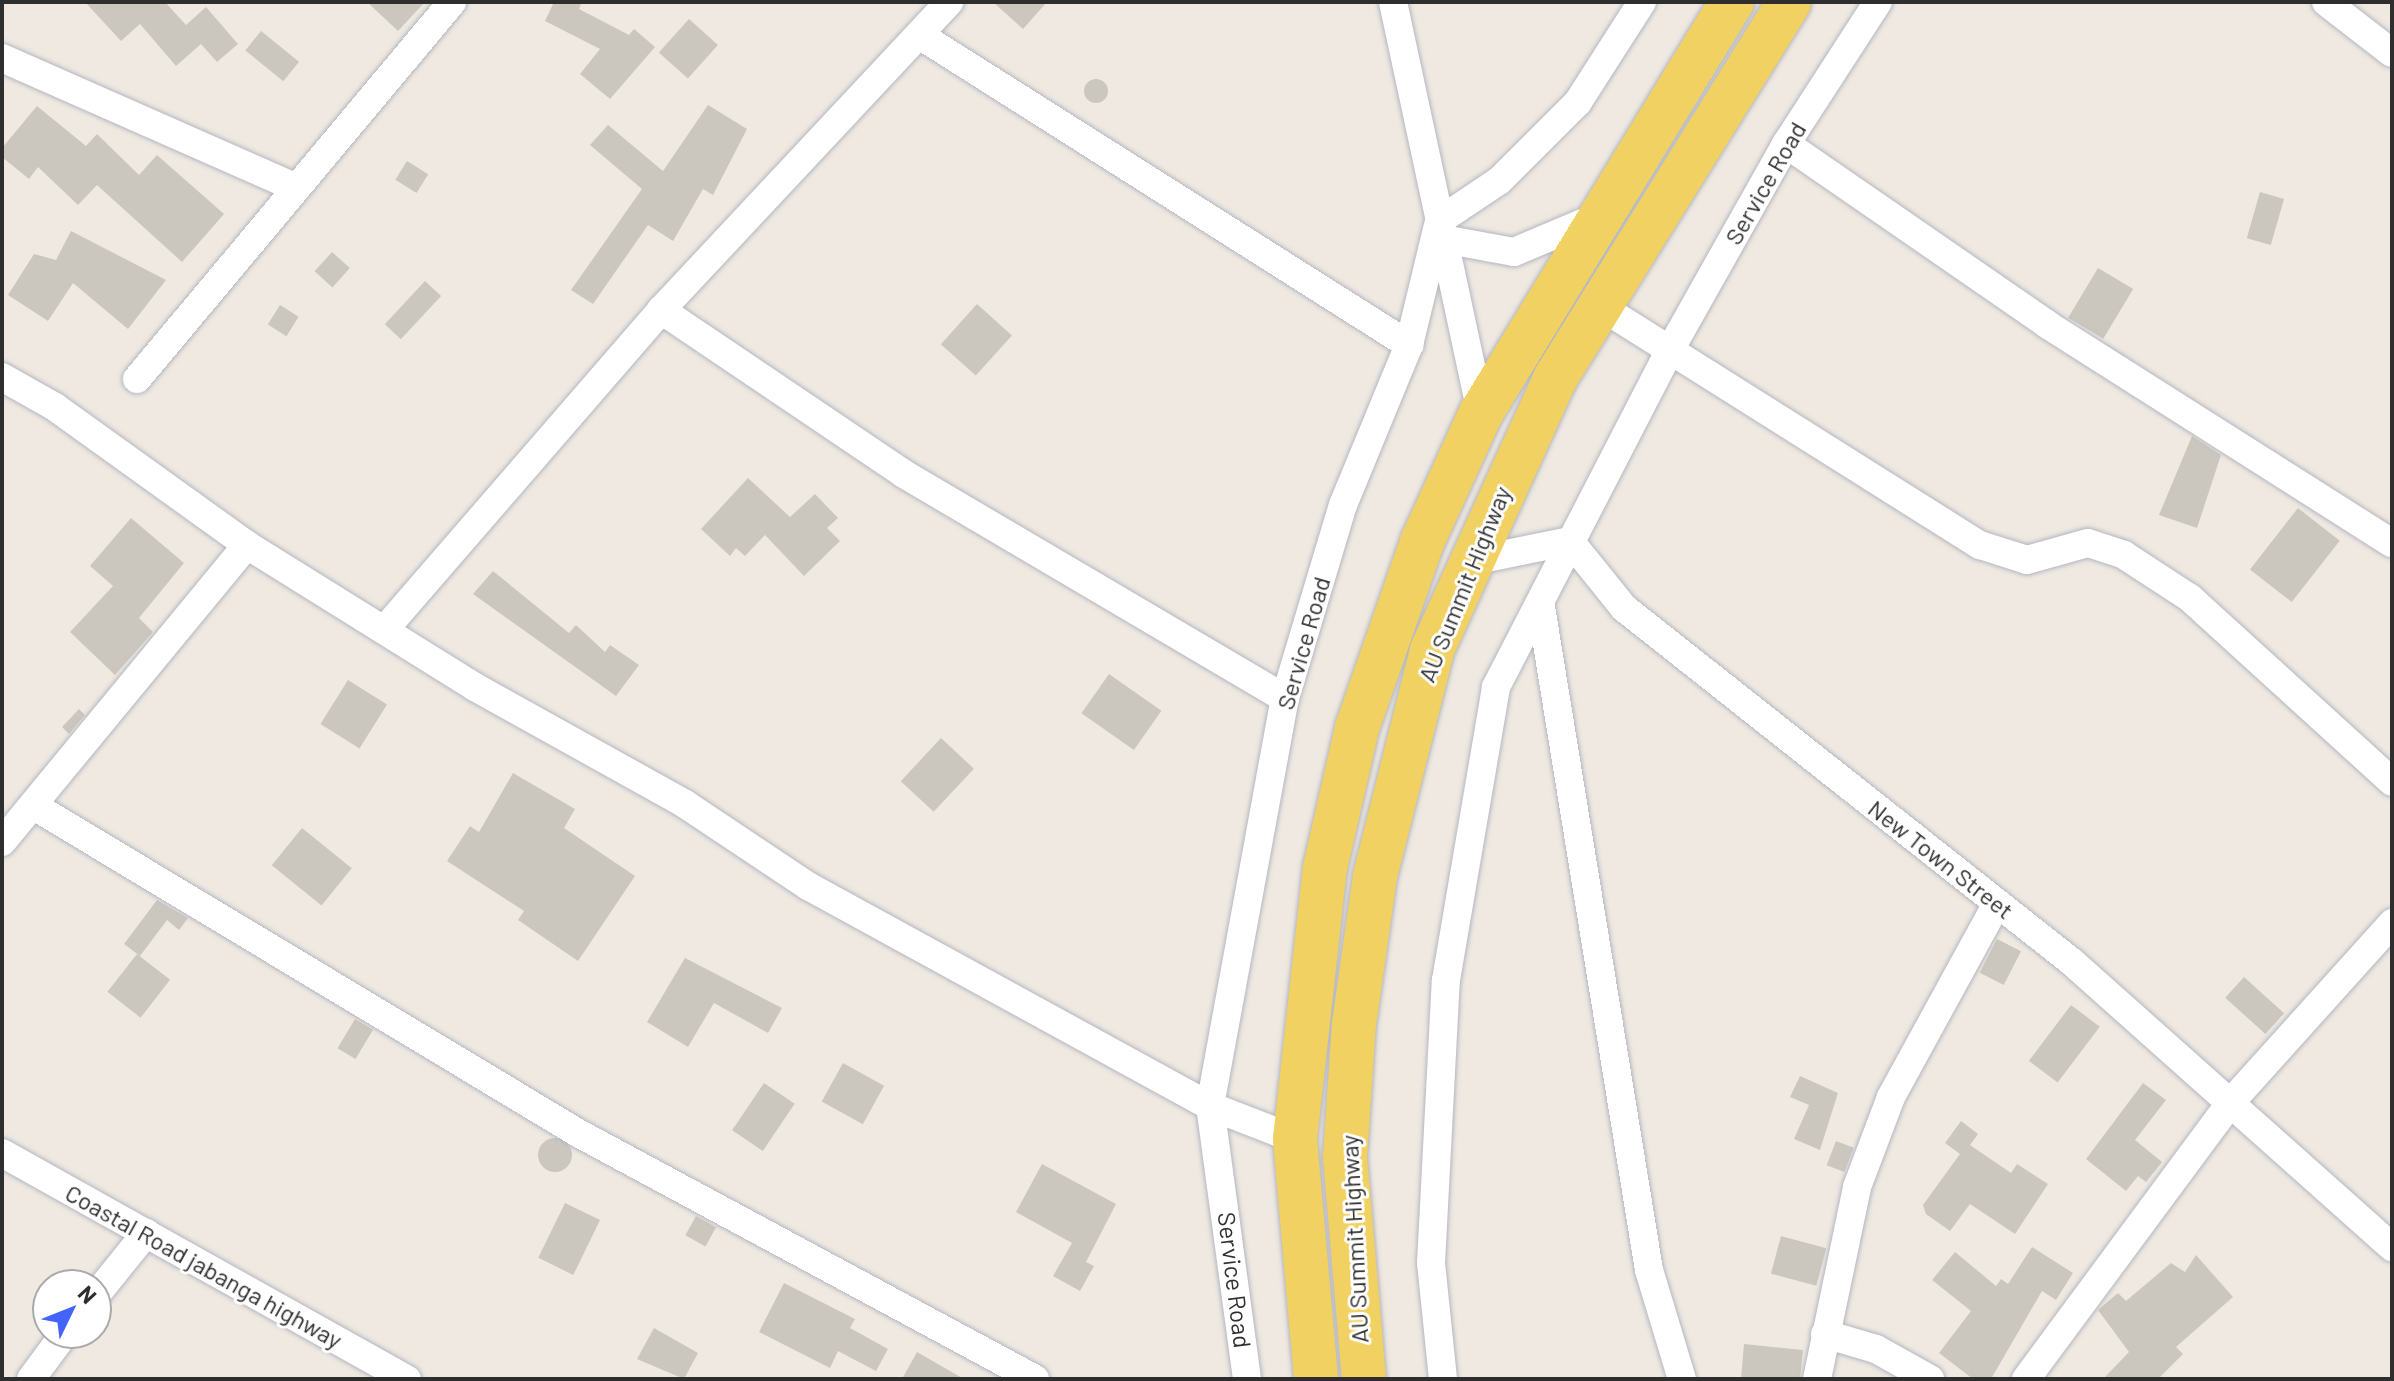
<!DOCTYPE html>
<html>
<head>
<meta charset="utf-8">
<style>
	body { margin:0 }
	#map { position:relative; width:2394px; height:1381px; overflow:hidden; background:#efe9e1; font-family:Barlow,sans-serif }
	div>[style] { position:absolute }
	.building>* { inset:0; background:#cbc7bf; transform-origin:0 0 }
	.round { border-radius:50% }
	.roads { filter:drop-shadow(0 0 2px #b4b7c1) drop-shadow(0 0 2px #b4b7c1) }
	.street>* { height:28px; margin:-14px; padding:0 14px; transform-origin:14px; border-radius:14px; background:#fff }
	.primary>* { height:44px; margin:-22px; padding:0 22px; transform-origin:22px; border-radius:22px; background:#f2d163 }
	span { translate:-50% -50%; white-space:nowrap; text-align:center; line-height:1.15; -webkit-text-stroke:6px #fff; paint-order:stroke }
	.street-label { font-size:24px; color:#2e2e2e }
	.frame { position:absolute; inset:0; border:4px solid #2e2e2e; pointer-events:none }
	.north { position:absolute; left:32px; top:1269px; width:80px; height:80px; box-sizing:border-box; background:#fff; border:2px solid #ababab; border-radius:50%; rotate:47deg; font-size:22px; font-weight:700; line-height:32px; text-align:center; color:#2e2e2e }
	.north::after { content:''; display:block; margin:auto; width:28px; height:36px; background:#4264fb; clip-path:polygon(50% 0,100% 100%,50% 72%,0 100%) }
</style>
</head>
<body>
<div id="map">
	<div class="building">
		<div style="clip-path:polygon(85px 2px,165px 2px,186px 25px,206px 7px,238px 44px,217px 62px,201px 44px,176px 66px,140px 24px,121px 41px)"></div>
		<div style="clip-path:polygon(367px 2px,425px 2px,398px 31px)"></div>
		<div style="clip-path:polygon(554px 2px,582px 2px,579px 9px,629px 35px,634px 29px,655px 47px,610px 99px,580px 74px,600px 49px,545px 21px)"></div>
		<div style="clip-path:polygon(993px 2px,1047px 2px,1023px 29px)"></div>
		<div style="left:689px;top:19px;width:39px;height:45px;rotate:42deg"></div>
		<div style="left:261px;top:31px;width:49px;height:25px;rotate:39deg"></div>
		<div class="round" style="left:1084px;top:79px;width:24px;height:24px"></div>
		<div style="clip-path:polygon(708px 105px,747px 129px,713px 195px,703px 189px,673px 241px,648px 225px,593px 304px,571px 290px,642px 189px,590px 145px,608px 125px,663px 171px)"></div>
		<div style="clip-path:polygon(37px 106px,86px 146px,97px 134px,139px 175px,157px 155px,224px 214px,182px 262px,97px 185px,78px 205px,38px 167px,29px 179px,2px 157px,2px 148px)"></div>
		<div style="left:407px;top:161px;width:25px;height:22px;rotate:32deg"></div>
		<div style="left:2260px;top:192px;width:25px;height:48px;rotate:16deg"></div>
		<div style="clip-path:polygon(71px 231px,166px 280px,128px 329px,73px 283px,48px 321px,8px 295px,34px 254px,56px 260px)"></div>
		<div style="left:332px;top:252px;width:24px;height:26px;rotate:42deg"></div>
		<div style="left:2098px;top:268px;width:41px;height:58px;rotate:31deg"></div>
		<div style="left:425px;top:281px;width:22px;height:59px;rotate:43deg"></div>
		<div style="left:977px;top:304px;width:47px;height:54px;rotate:42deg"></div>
		<div style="left:280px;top:305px;width:22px;height:23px;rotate:32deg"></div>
		<div style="clip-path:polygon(2192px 436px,2221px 455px,2197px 528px,2159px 515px)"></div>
		<div style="clip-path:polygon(748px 478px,790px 517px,815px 494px,838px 518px,827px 528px,840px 541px,804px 576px,765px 535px,745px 556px,736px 548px,730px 556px,701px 529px)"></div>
		<div style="left:2298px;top:508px;width:53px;height:78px;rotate:38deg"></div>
		<div style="clip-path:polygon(131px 518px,184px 563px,139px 618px,153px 632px,115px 675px,70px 632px,113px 586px,90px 566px)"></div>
		<div style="clip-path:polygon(493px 571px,569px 633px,576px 625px,605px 652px,610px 645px,639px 665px,616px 696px,473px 594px)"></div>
		<div style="left:1109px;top:674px;width:64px;height:48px;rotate:35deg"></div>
		<div style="left:348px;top:680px;width:46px;height:52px;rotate:32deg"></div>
		<div style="clip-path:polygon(79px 709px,85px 715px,69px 734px,62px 727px)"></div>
		<div style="left:941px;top:738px;width:45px;height:59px;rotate:43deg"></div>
		<div style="clip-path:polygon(513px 773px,575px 809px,564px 828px,635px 876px,578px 961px,518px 920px,524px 911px,447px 861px,470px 826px,479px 832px)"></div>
		<div style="left:302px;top:828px;width:64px;height:48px;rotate:39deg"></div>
		<div style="clip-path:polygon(157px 900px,188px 918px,179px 930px,167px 920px,140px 956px,124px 944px)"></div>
		<div style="left:1997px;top:939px;width:27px;height:38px;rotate:27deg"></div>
		<div style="left:137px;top:954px;width:42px;height:48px;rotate:38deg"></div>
		<div style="clip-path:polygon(685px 958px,782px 1008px,768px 1033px,714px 1003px,688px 1047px,647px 1022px)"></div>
		<div style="left:2244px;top:977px;width:54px;height:28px;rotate:42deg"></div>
		<div style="left:2071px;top:1005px;width:36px;height:70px;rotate:37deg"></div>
		<div style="left:355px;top:1019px;width:21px;height:34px;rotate:31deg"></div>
		<div style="left:843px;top:1063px;width:47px;height:44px;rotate:29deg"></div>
		<div style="clip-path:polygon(1800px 1076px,1838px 1093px,1820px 1150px,1794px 1139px,1809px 1105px,1790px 1097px)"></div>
		<div style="left:764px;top:1083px;width:37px;height:57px;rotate:34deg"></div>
		<div style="clip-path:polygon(2143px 1083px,2166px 1100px,2135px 1140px,2162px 1162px,2146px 1182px,2138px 1176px,2126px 1191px,2086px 1159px)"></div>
		<div style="clip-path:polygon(1961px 1121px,1978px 1134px,1970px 1145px,2011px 1173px,2017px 1164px,2048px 1184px,2015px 1234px,1970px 1204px,1950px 1231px,1926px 1214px,1923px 1205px,1960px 1154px,1945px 1143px)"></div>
		<div class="round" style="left:538px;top:1138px;width:34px;height:34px"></div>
		<div style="left:1836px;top:1141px;width:19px;height:26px;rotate:21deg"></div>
		<div style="clip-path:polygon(1042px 1164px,1116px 1204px,1086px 1262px,1094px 1266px,1080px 1291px,1053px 1276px,1072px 1243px,1016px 1212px)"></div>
		<div style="left:565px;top:1203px;width:39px;height:61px;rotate:26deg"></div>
		<div style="left:696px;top:1216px;width:23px;height:22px;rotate:29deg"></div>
		<div style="left:1781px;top:1236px;width:47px;height:39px;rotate:15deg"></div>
		<div style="clip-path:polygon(2032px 1247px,2073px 1273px,2056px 1300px,2042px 1291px,1991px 1379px,1973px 1379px,1939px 1353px,1971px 1311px,1932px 1280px,1955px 1252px,1996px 1286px,2001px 1279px,2008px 1284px)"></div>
		<div style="clip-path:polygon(2196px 1255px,2233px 1297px,2176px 1347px,2183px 1354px,2158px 1379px,2103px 1379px,2129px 1352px,2098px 1310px,2118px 1293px,2126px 1301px,2171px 1263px,2185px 1272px)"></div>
		<div style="clip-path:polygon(784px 1283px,855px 1319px,850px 1328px,888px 1349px,876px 1371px,838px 1351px,830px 1368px,759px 1332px)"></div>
		<div style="clip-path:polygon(654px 1328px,698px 1353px,684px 1379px,637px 1359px)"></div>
		<div style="clip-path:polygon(1744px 1344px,1803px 1350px,1800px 1379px,1741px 1379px)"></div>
		<div style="clip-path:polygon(917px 1352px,964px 1379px,902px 1379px)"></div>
	</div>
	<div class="roads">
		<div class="street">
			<div style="left:1393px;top:2px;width:420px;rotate:77.9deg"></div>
			<div style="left:2326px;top:2px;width:83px;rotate:37.7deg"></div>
			<div style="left:921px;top:36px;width:578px;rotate:32.34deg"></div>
			<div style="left:2px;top:58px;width:322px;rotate:23.8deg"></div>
			<div style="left:1786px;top:144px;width:318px;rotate:34.6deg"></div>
			<div style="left:2048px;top:325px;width:407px;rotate:32.4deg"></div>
			<div style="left:1443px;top:239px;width:72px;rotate:10.4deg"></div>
			<div style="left:1514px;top:252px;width:90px;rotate:-22.9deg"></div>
			<div style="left:1600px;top:306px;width:449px;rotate:32.2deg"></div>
			<div style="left:1980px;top:545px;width:49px;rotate:17.7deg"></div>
			<div style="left:2027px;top:560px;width:63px;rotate:-15.6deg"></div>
			<div style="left:2088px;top:543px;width:38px;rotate:18deg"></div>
			<div style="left:2124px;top:555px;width:79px;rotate:33.1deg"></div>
			<div style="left:2190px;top:598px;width:273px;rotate:42.3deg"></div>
			<div style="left:661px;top:310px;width:293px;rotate:34deg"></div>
			<div style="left:904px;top:474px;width:442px;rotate:30.5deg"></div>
			<div style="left:2px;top:377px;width:61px;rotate:29.5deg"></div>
			<div style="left:55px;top:407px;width:236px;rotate:35.7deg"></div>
			<div style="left:247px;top:545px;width:269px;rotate:31.9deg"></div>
			<div style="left:475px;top:687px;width:240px;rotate:29.1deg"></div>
			<div style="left:685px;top:804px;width:148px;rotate:33.7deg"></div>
			<div style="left:808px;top:886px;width:458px;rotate:28.7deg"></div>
			<div style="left:1210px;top:1106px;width:91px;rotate:21.2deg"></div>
			<div style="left:137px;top:379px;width:491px;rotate:-50.1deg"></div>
			<div style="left:1467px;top:562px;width:105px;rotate:-11.5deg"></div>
			<div style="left:1570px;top:541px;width:86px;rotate:51.1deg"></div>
			<div style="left:1624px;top:608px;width:571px;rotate:38.32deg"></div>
			<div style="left:2072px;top:962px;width:429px;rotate:41.7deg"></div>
			<div style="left:1541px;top:607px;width:672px;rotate:80.75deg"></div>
			<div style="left:1649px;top:1270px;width:114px;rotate:73.2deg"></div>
			<div style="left:385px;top:629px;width:422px;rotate:-49.1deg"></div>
			<div style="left:661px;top:310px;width:422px;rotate:-46.9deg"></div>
			<div style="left:34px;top:806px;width:635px;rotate:31.01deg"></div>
			<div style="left:578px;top:1133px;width:519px;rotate:28.29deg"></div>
			<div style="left:2px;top:842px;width:385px;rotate:-50.5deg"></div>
			<div style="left:2px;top:1153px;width:464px;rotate:29.2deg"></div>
			<div style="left:96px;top:1295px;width:80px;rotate:-51.1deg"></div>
			<div style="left:1825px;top:1334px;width:53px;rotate:16.4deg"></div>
			<div style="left:1876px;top:1349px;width:62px;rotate:29.1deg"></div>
			<div style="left:31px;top:1379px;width:57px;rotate:-53.5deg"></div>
			<div style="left:1247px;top:1379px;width:275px;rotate:-97.7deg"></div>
			<div style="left:1210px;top:1106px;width:415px;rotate:-79.6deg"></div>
			<div style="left:1285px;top:698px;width:202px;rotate:-73.3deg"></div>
			<div style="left:1343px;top:505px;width:173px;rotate:-67.6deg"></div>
			<div style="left:1409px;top:345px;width:128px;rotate:-76.4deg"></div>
			<div style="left:1439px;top:221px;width:73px;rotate:-33.9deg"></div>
			<div style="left:1500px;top:180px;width:110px;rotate:-45deg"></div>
			<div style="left:1578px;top:102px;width:119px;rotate:-57.4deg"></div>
			<div style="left:1443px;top:1379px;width:117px;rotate:-95.9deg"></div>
			<div style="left:1431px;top:1263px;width:283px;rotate:-87deg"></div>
			<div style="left:1446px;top:980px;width:297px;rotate:-80.3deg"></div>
			<div style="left:1496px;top:687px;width:379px;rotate:-62.7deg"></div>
			<div style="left:1670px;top:350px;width:236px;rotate:-60.6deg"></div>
			<div style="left:1786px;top:144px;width:169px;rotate:-57.1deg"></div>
			<div style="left:1817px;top:1379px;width:196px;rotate:-78.2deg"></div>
			<div style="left:1857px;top:1187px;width:96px;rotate:-69.3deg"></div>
			<div style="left:1891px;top:1097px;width:221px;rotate:-61.3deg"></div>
			<div style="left:2026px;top:1379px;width:345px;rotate:-53.5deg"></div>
			<div style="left:2231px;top:1102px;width:241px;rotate:-48deg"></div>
		</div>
		<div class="primary">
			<div style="left:1316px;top:1379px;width:241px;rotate:-95deg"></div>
			<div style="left:1295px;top:1139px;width:273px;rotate:-83.7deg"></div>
			<div style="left:1325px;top:868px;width:144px;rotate:-77.1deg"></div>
			<div style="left:1357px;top:728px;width:199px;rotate:-70.7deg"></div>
			<div style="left:1423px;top:540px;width:140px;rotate:-65.5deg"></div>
			<div style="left:1481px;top:413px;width:482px;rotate:-58.6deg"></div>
			<div style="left:1364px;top:1379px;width:222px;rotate:-94.9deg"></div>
			<div style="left:1345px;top:1158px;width:134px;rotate:-86.2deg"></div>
			<div style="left:1354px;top:1024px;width:149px;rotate:-81.9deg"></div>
			<div style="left:1375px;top:876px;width:233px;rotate:-75.8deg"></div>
			<div style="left:1432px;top:650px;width:300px;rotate:-65.6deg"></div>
			<div style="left:1556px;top:377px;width:441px;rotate:-58.1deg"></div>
		</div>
	</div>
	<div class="street-label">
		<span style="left:1765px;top:183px;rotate:-60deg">Service Road</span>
		<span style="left:1464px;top:584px;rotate:-68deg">AU Summit Highway</span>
		<span style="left:1303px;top:643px;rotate:-74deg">Service Road</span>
		<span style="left:1941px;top:859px;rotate:38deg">New Town Street</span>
		<span style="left:1354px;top:1239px;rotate:-93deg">AU Summit Highway</span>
		<span style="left:204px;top:1266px;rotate:29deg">Coastal Road jabanga highway</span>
		<span style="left:1235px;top:1280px;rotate:83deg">Service Road</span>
	</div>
	<div class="frame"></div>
	<div class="north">N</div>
</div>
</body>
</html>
